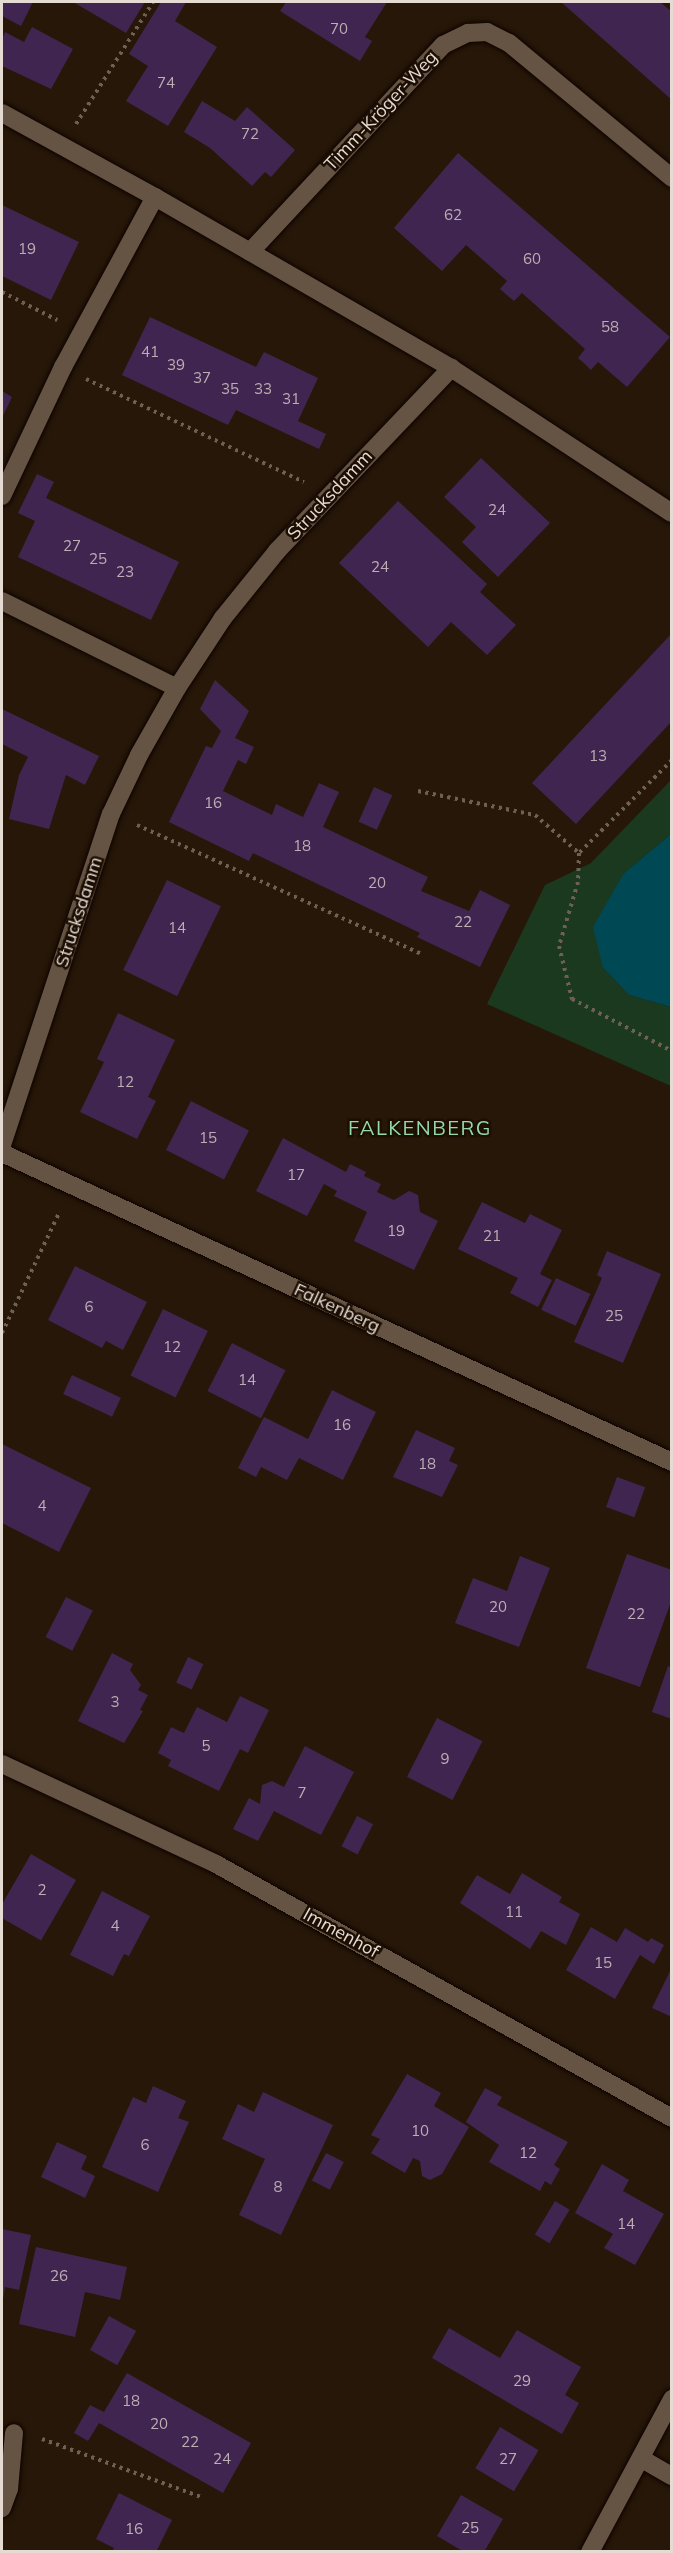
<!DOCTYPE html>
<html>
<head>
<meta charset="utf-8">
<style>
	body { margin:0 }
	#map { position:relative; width:673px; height:2553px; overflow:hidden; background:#261708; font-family:Mulish,sans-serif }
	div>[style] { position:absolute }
	.green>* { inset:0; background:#1b391f }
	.water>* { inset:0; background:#004954 }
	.building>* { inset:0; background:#412551; transform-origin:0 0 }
	.path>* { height:4px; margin-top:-2px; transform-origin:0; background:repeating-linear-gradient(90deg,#6e6154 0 3px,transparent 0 7.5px) }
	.roads { filter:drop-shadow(0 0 2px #0e0300) drop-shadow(0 0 2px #0e0300) }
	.minor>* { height:18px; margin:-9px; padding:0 9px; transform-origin:9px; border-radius:9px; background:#655443 }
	span { translate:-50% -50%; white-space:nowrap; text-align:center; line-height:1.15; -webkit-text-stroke:5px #1c0e02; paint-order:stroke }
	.number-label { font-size:15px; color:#bcaeb2 }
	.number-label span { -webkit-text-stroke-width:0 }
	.street-label { font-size:18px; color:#e5dbd2 }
	.neighbourhood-label { font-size:20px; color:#93daa8; letter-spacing:1.5px }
	.frame { position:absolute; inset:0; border:3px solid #e5dbd2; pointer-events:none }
</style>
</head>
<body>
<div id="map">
	<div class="green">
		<div style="clip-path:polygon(671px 780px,671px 834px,624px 873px,603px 968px,629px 995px,671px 1007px,671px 1086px,487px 1004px,545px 885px,591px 863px)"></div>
	</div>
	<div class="water">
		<div style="clip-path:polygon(671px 834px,671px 1007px,629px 995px,603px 968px,593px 927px,624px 873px)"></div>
	</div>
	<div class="building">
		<div style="clip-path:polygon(2px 2px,33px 2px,21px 26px,2px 16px)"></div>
		<div style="clip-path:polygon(73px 2px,145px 2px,126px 33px)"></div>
		<div style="clip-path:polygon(161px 2px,186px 2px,175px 21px,217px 47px,168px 126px,126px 101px,148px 66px,129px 54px)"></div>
		<div style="clip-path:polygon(286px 2px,387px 2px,365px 37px,372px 41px,360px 61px,280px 11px)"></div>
		<div style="clip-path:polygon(561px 2px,660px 2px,672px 12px,672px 100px)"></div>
		<div style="clip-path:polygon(32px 27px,73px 49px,51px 89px,2px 66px,2px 39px,5px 32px,24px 42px)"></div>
		<div style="clip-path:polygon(202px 101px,235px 121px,247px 107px,295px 150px,271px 177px,265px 172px,252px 186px,210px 148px,184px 132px)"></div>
		<div style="clip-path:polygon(458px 153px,670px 337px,627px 387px,598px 362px,591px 370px,586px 365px,578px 358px,585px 349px,522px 293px,514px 301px,508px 296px,500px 289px,507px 281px,466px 245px,442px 271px,394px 228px)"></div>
		<div style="clip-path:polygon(2px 205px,79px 242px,51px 300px,2px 276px)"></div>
		<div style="clip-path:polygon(150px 317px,256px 367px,264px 352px,318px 378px,298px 421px,326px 434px,319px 449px,236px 410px,228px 425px,122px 375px)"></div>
		<div style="clip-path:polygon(2px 391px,12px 397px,2px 418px)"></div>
		<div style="clip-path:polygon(481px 458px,550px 523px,498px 577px,462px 542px,476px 527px,444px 497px)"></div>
		<div style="clip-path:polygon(37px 474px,54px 482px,46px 498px,179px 562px,151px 620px,18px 557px,35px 521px,18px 513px)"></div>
		<div style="clip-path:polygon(398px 501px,487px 584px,480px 592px,516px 625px,487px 655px,451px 622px,428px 647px,339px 563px)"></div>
		<div style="clip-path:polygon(672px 633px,672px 721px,576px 824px,532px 783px)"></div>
		<div style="clip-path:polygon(215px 680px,249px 711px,235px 738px,254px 747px,246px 764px,238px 760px,223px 791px,272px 815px,276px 804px,303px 817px,319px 783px,339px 792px,323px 827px,428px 877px,421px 891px,469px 911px,480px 890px,510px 905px,480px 967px,417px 937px,420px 933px,253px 853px,249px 861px,169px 822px,206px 746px,212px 748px,221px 731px,200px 709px)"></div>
		<div style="clip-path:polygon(2px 709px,99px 756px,85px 785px,66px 775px,49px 829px,9px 819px,19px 775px,28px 757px,2px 744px)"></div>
		<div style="left:374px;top:787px;width:20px;height:38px;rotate:24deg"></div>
		<div style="left:167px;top:880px;width:60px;height:100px;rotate:26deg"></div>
		<div style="clip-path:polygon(118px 1013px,175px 1040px,148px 1097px,156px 1101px,137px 1139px,80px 1112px,104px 1062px,97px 1059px)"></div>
		<div style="left:191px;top:1101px;width:65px;height:55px;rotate:27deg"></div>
		<div style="clip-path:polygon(283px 1138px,346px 1172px,350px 1164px,366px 1172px,364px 1176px,381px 1184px,377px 1192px,394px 1200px,409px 1191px,418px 1195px,420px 1212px,438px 1221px,414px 1270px,354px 1241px,367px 1212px,334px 1196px,337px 1191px,324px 1184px,307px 1216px,256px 1191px)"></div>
		<div style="clip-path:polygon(482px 1202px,525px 1223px,530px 1214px,562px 1230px,540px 1274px,552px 1280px,538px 1307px,510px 1293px,518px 1278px,458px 1249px)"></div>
		<div style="clip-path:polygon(607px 1251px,661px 1274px,623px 1363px,574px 1342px,602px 1278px,597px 1275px)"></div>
		<div style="clip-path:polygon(75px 1266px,147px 1302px,123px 1350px,106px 1341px,102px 1348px,48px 1320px)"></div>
		<div style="left:556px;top:1278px;width:38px;height:35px;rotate:25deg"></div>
		<div style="left:163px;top:1309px;width:50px;height:74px;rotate:26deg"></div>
		<div style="left:232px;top:1343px;width:60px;height:54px;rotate:27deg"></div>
		<div style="left:72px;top:1375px;width:54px;height:21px;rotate:25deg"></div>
		<div style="clip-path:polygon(332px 1390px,376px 1412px,343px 1480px,299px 1458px,287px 1480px,261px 1467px,256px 1477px,238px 1468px,264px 1417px,308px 1439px)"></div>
		<div style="clip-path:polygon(416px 1430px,455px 1448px,449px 1461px,458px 1465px,442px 1497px,393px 1477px)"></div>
		<div style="clip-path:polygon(2px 1444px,91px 1488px,59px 1552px,2px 1523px)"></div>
		<div style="left:617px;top:1477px;width:30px;height:32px;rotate:20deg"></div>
		<div style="clip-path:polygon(627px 1554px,672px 1570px,672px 1599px,640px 1687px,586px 1668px)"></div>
		<div style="clip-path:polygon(520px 1556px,550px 1568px,519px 1647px,455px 1623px,473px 1578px,507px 1591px)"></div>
		<div style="left:66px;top:1597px;width:30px;height:45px;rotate:27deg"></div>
		<div style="clip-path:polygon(112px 1653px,133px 1664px,130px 1670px,141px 1685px,138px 1690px,148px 1695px,140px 1710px,143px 1711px,124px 1743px,78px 1721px)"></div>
		<div style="left:188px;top:1657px;width:17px;height:28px;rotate:25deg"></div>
		<div style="clip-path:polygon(668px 1666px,672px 1668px,672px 1719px,652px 1712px)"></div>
		<div style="clip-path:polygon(240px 1696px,269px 1710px,248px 1753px,240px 1749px,219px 1791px,168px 1766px,171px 1760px,158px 1753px,171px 1727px,184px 1733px,197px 1707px,227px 1722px)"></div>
		<div style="left:437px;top:1718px;width:51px;height:66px;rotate:27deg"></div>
		<div style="clip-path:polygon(305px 1746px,354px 1772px,321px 1835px,274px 1811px,258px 1841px,233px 1829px,249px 1798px,260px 1804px,262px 1785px,272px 1781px,284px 1787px)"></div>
		<div style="left:357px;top:1816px;width:18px;height:34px;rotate:27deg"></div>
		<div style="left:31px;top:1854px;width:52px;height:70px;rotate:30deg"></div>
		<div style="clip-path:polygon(522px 1873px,562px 1897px,559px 1902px,580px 1914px,566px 1945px,541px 1931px,530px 1949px,460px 1903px,477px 1875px,510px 1894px)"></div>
		<div style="clip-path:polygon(102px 1891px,150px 1916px,129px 1956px,124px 1954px,113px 1976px,70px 1955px)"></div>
		<div style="clip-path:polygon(591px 1927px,617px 1942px,625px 1928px,648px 1942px,651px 1938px,664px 1945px,654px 1964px,640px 1955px,615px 1999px,566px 1970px)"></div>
		<div style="clip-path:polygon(672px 1967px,672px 2017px,652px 2008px)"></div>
		<div style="clip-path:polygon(407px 2074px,441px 2093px,434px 2106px,469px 2127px,442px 2174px,430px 2180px,422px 2176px,420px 2161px,413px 2158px,405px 2173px,371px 2153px,380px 2139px,371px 2135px)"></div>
		<div style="clip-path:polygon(153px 2086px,186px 2101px,178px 2118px,189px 2122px,158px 2192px,102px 2167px,133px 2097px,146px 2103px)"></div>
		<div style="clip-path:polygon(485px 2088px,502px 2097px,497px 2105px,568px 2142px,554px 2165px,560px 2169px,551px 2185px,545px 2181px,540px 2191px,489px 2162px,499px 2145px,466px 2122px)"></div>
		<div style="clip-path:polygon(263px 2092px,333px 2125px,281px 2235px,239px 2215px,265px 2159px,222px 2139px,238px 2104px,254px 2112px)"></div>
		<div style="clip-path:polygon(57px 2142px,87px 2156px,81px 2169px,95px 2176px,85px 2198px,41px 2177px)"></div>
		<div style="left:326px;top:2153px;width:20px;height:31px;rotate:27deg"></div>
		<div style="clip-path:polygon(602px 2164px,629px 2180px,623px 2191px,664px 2214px,635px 2265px,604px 2248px,613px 2234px,575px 2213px)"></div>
		<div style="left:555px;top:2201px;width:17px;height:39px;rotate:31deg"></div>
		<div style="clip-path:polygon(2px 2229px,31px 2235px,19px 2290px,5px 2287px,3px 2300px)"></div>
		<div style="clip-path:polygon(36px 2247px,127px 2267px,120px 2300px,85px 2292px,75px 2337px,19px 2324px)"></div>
		<div style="left:109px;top:2316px;width:31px;height:39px;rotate:29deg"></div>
		<div style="clip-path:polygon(449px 2328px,500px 2358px,517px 2330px,581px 2367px,565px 2395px,579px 2403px,562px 2434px,432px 2358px)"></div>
		<div style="clip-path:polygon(127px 2373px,251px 2443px,223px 2493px,99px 2423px,88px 2441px,74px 2433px,90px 2405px,104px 2412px)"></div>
		<div style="left:500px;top:2427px;width:45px;height:48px;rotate:31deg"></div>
		<div style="clip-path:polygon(119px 2493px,172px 2520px,156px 2552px,112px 2552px,114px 2548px,96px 2539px)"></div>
		<div style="clip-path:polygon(461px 2495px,503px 2519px,484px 2552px,464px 2552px,437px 2536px)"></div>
	</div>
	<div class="path">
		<div style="left:76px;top:124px;width:144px;rotate:-57.7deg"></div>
		<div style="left:2px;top:292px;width:62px;rotate:27deg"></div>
		<div style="left:86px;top:379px;width:241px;rotate:25.3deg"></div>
		<div style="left:672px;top:760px;width:132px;rotate:135deg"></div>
		<div style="left:579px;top:853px;width:29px;rotate:92deg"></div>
		<div style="left:578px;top:882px;width:67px;rotate:106.5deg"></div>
		<div style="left:559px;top:946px;width:55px;rotate:76.2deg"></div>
		<div style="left:572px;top:999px;width:113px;rotate:27.5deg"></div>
		<div style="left:418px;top:791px;width:119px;rotate:11.6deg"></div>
		<div style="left:535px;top:815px;width:58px;rotate:40.8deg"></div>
		<div style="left:137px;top:825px;width:312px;rotate:24.4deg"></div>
		<div style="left:2px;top:1333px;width:135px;rotate:-64.6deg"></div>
		<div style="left:42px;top:2439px;width:169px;rotate:20deg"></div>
	</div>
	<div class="roads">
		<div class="minor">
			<div style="left:2px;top:113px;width:175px;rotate:28.8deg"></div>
			<div style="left:155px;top:197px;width:342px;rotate:30deg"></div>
			<div style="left:451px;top:368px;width:264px;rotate:33.3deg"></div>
			<div style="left:250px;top:252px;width:283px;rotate:-47deg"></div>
			<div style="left:443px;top:45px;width:28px;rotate:-26deg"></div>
			<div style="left:468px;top:33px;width:19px;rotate:-3deg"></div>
			<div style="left:487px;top:32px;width:25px;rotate:27deg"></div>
			<div style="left:509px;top:43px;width:212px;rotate:39.6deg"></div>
			<div style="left:2px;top:496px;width:143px;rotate:-64.7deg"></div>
			<div style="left:63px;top:367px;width:193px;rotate:-61.6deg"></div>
			<div style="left:2px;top:601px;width:195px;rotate:26.4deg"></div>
			<div style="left:2px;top:1145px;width:348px;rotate:-71.8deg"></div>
			<div style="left:111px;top:814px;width:65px;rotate:-64.6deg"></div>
			<div style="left:139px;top:755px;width:77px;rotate:-60.4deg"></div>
			<div style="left:177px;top:688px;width:84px;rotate:-56.7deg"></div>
			<div style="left:223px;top:618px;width:86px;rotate:-51.1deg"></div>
			<div style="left:277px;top:551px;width:253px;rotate:-46.4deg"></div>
			<div style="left:2px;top:1153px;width:738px;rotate:24.76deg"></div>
			<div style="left:2px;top:1764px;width:236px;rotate:25deg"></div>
			<div style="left:216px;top:1864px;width:522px;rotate:29.12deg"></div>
			<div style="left:642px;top:2459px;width:34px;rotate:30deg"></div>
			<div style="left:2px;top:2508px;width:20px;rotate:-70deg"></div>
			<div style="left:9px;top:2489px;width:56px;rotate:-84.9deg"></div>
			<div style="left:590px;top:2552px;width:174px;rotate:-61.8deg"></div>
		</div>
	</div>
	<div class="number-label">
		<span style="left:339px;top:29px">70</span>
		<span style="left:166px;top:83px">74</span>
		<span style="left:250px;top:134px">72</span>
		<span style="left:453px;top:215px">62</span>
		<span style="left:27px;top:249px">19</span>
		<span style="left:532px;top:259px">60</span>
		<span style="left:610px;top:327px">58</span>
		<span style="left:150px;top:352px">41</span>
		<span style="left:176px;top:365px">39</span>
		<span style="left:202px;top:378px">37</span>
		<span style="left:230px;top:389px">35</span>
		<span style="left:263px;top:389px">33</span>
		<span style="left:291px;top:399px">31</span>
		<span style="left:497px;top:510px">24</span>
		<span style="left:72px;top:546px">27</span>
		<span style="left:98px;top:559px">25</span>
		<span style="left:380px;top:567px">24</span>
		<span style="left:125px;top:572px">23</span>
		<span style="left:598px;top:756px">13</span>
		<span style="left:213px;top:803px">16</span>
		<span style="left:302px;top:846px">18</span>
		<span style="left:377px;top:883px">20</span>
		<span style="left:463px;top:922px">22</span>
		<span style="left:177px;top:928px">14</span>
		<span style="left:125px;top:1082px">12</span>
		<span style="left:208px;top:1138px">15</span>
		<span style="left:296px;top:1175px">17</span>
		<span style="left:396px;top:1231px">19</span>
		<span style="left:492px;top:1236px">21</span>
		<span style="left:89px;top:1307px">6</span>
		<span style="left:614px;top:1316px">25</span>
		<span style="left:172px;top:1347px">12</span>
		<span style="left:247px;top:1380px">14</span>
		<span style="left:342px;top:1425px">16</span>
		<span style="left:427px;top:1464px">18</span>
		<span style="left:42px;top:1506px">4</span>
		<span style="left:498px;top:1607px">20</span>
		<span style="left:636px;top:1614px">22</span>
		<span style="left:115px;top:1702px">3</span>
		<span style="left:206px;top:1746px">5</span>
		<span style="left:445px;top:1759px">9</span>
		<span style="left:302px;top:1793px">7</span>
		<span style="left:42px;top:1890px">2</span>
		<span style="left:514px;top:1912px">11</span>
		<span style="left:115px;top:1926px">4</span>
		<span style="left:603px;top:1963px">15</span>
		<span style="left:420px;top:2131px">10</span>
		<span style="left:145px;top:2145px">6</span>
		<span style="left:528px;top:2153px">12</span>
		<span style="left:278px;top:2187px">8</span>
		<span style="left:626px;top:2224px">14</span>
		<span style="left:59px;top:2276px">26</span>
		<span style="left:522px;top:2381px">29</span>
		<span style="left:131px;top:2401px">18</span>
		<span style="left:159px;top:2424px">20</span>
		<span style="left:190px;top:2442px">22</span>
		<span style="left:222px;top:2459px">24</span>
		<span style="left:508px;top:2459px">27</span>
		<span style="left:470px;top:2528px">25</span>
		<span style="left:134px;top:2529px">16</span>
	</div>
	<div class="street-label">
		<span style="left:381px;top:111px;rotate:-47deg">Timm-Kröger-Weg</span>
		<span style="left:330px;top:495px;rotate:-47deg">Strucksdamm</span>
		<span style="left:79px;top:912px;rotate:-72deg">Strucksdamm</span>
		<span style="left:337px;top:1308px;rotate:25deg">Falkenberg</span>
		<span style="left:341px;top:1933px;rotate:29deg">Immenhof</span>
	</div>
	<div class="neighbourhood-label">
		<span style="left:420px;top:1127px">FALKENBERG</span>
	</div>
	<div class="frame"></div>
</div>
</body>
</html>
